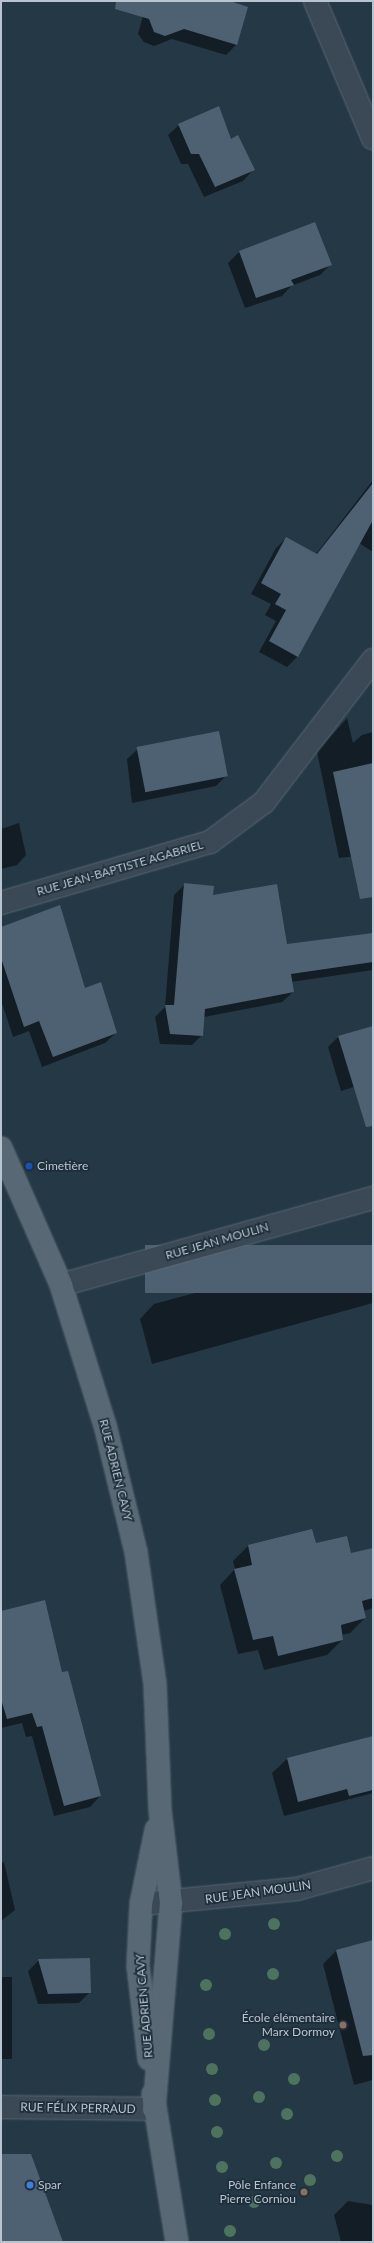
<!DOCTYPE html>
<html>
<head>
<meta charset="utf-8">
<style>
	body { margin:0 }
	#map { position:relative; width:374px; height:2243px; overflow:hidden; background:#253846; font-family:Lato,sans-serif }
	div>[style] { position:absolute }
	.shadow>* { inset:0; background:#0007; transform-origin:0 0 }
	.building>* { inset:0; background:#4e6172; transform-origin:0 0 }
	.roads { filter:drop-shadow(0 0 1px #596773) drop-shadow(0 0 1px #596773) }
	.minor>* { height:22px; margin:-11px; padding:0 11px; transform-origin:11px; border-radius:11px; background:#3a4955 }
	.major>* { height:22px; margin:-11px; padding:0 11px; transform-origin:11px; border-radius:11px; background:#586875 }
	.trees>* { width:12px; height:12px; margin:-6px; border-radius:50%; background:#4d725e }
	.dots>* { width:11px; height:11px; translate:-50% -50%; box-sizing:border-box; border:2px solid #1e2e3b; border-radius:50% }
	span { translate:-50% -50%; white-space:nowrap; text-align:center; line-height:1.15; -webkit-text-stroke:3.5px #1e2e3b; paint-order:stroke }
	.street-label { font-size:12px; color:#b8c4cf }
	.poi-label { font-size:12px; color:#b8c4cf }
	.left { translate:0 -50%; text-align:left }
	.right { translate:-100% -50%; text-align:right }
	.frame { position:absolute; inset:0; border:2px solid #b8c4cf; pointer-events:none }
</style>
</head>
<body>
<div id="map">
	<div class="shadow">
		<div style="clip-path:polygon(147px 1px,222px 1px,237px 44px,226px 55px,172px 39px,154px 46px,144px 42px,138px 34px)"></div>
		<div style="clip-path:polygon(179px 125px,230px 140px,253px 170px,243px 181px,204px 197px,188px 164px,181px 164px,168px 135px)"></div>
		<div style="clip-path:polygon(314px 223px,330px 265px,320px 275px,291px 286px,282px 296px,245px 308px,228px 263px,239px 252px)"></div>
		<div style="clip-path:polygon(373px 480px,373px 552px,359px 543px,297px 657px,287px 667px,259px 652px,276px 621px,265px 615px,271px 604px,251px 594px,276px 548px,286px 538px,316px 554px)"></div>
		<div style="clip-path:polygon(347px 718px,353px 743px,362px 735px,373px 732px,373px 848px,366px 855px,339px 858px,317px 752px)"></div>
		<div style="clip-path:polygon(138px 749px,227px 775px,216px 786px,132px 803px,127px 759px)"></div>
		<div style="clip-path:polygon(19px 823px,26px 855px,17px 865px,1px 869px,1px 829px)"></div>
		<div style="clip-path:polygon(184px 885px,212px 896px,286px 945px,373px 934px,373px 970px,291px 982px,293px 992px,282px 1002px,204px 1017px,202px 1035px,192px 1045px,160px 1044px,155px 1017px,165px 1007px,174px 895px)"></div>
		<div style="clip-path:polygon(1px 928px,84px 989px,116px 1033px,105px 1043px,42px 1067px,29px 1031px,13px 1037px,1px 1000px)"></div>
		<div style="clip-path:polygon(373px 1027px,373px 1081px,341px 1091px,328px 1047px,338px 1037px)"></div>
		<div style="clip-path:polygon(373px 1245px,373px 1303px,152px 1364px,140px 1319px,154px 1304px)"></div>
		<div style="clip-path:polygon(315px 1544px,350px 1555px,373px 1549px,373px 1608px,364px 1611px,365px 1618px,350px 1633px,341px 1635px,342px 1640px,327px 1655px,264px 1670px,258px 1650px,238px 1654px,220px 1585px,235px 1569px,233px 1561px,248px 1546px)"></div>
		<div style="clip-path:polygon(1px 1612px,62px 1674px,100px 1796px,90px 1807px,54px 1816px,32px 1736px,26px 1737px,22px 1723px,1px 1728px)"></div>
		<div style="clip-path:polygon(373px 1737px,373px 1793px,284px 1816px,272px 1773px,287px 1759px)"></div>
		<div style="clip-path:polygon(4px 1862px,15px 1910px,1px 1921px,1px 1863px)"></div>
		<div style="clip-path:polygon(373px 1941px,373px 2080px,354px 2085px,323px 1964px,336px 1951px)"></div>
		<div style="clip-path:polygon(39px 1960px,90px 1992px,79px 2003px,38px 2004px,28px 1971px)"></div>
		<div style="left:1px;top:1977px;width:11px;height:82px"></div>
		<div style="clip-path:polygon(348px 2201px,373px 2205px,373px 2242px,341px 2242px,334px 2215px)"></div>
	</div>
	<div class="building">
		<div style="clip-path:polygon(116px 1px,230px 1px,248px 7px,237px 45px,184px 29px,165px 36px,154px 32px,149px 19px,115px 9px)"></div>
		<div style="clip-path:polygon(219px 106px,231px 139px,238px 135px,255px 170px,215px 187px,199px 154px,191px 154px,178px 124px)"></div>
		<div style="clip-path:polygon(315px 222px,332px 265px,291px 280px,294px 285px,256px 298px,239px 251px)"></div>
		<div style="clip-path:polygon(373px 483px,373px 520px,298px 657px,269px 641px,286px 610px,275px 604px,281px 594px,261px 583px,286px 537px,317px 554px)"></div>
		<div style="left:219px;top:731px;width:46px;height:84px;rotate:79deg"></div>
		<div style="clip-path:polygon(373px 763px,373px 897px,360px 899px,333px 772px)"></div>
		<div style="clip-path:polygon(184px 883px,214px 886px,213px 895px,277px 884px,287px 944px,373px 933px,373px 962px,291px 974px,294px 992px,205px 1009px,203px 1036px,170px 1034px,165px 1005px,174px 1005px)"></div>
		<div style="clip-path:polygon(60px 905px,85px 988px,101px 982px,117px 1033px,53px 1057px,39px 1021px,24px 1027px,1px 958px,1px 927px)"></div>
		<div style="clip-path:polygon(373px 1026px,373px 1126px,366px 1127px,338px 1036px)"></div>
		<div style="left:373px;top:1245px;width:48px;height:228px;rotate:90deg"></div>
		<div style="clip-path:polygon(312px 1529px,316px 1543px,347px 1536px,351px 1553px,373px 1548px,373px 1598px,362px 1601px,366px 1618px,341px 1625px,343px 1640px,278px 1656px,273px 1636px,253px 1640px,234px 1569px,252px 1565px,248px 1545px)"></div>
		<div style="clip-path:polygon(45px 1600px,62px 1672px,68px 1671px,101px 1796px,64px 1806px,42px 1726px,37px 1727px,32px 1713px,7px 1719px,1px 1699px,1px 1611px)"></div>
		<div style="clip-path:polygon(373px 1736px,373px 1790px,349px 1796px,347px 1789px,298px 1802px,287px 1758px)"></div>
		<div style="clip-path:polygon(373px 1940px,373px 2055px,363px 2056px,336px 1950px)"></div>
		<div style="clip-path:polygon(90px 1958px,91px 1993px,48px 1994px,38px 1959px)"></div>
		<div style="clip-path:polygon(1px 2154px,31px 2154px,63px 2242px,1px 2242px)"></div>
	</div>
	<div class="roads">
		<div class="minor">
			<div style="left:315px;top:1px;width:149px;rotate:67.1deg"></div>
			<div style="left:1px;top:903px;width:218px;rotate:-16.3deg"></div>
			<div style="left:210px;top:842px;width:67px;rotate:-36.5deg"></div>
			<div style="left:264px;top:802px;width:179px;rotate:-52.5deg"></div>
			<div style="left:61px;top:1285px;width:324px;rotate:-15.6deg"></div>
			<div style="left:141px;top:1904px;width:157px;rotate:-5.5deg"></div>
			<div style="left:297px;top:1889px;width:79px;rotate:-15.4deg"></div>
			<div style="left:1px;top:2107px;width:153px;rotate:0.7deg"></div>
		</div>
		<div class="major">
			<div style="left:1px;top:1148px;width:150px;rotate:66.3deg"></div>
			<div style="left:61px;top:1285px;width:151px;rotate:72.6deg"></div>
			<div style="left:106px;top:1429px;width:127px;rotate:76.3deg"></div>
			<div style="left:136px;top:1552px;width:133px;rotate:81.8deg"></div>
			<div style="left:155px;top:1684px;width:125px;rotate:87.7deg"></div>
			<div style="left:160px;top:1809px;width:95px;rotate:83.3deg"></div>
			<div style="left:171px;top:1903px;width:207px;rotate:94.7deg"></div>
			<div style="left:149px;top:2059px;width:94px;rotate:-96.7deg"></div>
			<div style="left:138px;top:1966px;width:62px;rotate:-87.2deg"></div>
			<div style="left:141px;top:1904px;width:76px;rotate:-78.5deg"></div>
			<div style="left:153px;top:2094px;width:150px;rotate:80.8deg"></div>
		</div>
	</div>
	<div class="trees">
		<div style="left:274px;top:1924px"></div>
		<div style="left:225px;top:1934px"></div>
		<div style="left:273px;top:1974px"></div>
		<div style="left:206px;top:1985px"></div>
		<div style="left:209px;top:2034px"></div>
		<div style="left:264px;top:2045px"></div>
		<div style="left:212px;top:2069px"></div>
		<div style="left:294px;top:2079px"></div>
		<div style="left:259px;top:2097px"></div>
		<div style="left:215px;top:2100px"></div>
		<div style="left:287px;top:2114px"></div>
		<div style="left:217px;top:2132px"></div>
		<div style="left:337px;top:2156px"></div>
		<div style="left:276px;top:2163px"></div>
		<div style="left:222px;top:2167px"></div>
		<div style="left:310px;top:2180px"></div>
		<div style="left:254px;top:2202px"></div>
		<div style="left:230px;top:2231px"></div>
	</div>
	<div class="dots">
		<div style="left:29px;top:1166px;background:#1a4fb4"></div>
		<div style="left:343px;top:2025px;background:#8d6e63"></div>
		<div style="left:30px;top:2185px;background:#3f7fe0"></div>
		<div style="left:304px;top:2192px;background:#8d6e63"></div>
	</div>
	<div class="street-label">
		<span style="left:120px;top:868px;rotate:-16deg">RUE JEAN-BAPTISTE AGABRIEL</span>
		<span style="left:217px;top:1241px;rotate:-16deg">RUE JEAN MOULIN</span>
		<span style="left:116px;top:1470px;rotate:76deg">RUE ADRIEN CAVY</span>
		<span style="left:258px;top:1892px;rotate:-8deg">RUE JEAN MOULIN</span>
		<span style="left:144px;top:2006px;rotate:-95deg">RUE ADRIEN CAVY</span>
		<span style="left:78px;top:2108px;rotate:1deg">RUE FÉLIX PERRAUD</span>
	</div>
	<div class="poi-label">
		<span class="left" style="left:37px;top:1166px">Cimetière</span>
		<span class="right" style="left:335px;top:2025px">École élémentaire<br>Marx Dormoy</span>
		<span class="left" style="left:38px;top:2185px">Spar</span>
		<span class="right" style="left:296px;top:2192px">Pôle Enfance<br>Pierre Corniou</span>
	</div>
	<div class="frame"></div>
</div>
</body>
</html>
